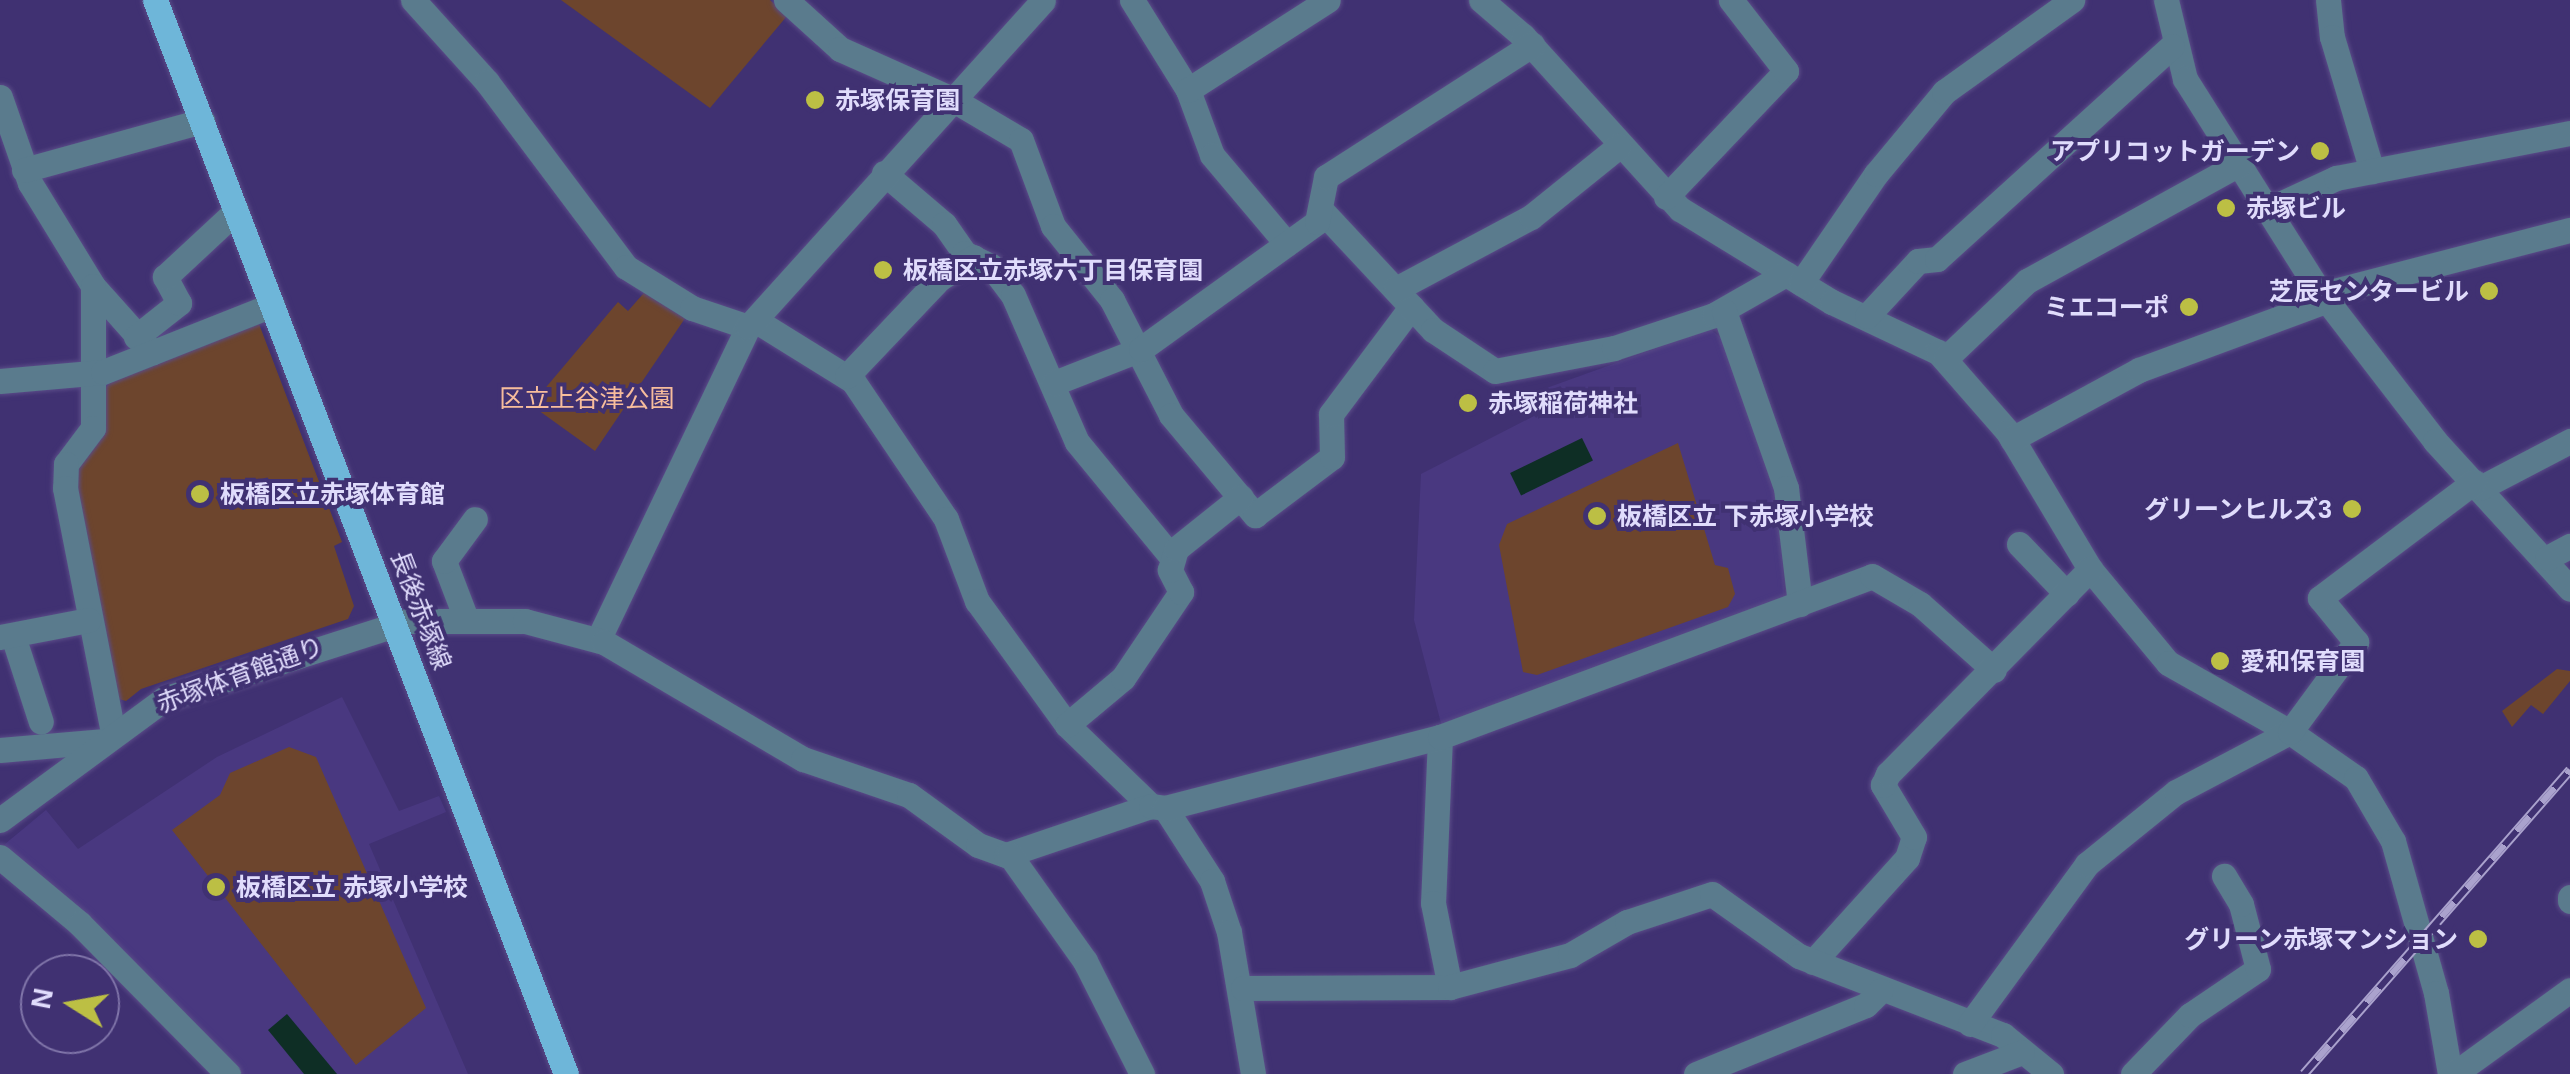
<!DOCTYPE html>
<html>
<head>
<meta charset="utf-8">
<style>
	body { margin:0 }
	#map { position:relative; width:2570px; height:1074px; overflow:hidden; background:#403172; font-family:Helvetica,"Noto Sans JP",sans-serif }
	div>[style] { position:absolute }
	.built>* { inset:0; background:#493880 }
	.green>* { inset:0; background:#6d452d }
	.water>* { inset:0; background:#0e2e25; transform-origin:0 0 }
	.roads { filter:drop-shadow(0 0 2px #5a4c88) drop-shadow(0 0 2px #5a4c88) }
	.minor>* { height:25px; margin:-12.5px; padding:0 12.5px; transform-origin:12.5px; border-radius:12.5px; background:#5a7b8d }
	.major>* { height:25px; margin:-12.5px; padding:0 12.5px; transform-origin:12.5px; border-radius:12.5px; background:#6eb6d9 }
	.rail>* { height:10px; margin-top:-5px; transform-origin:0; background:repeating-linear-gradient(90deg,#403172 0 19px,#aaa2cd 0 38px); box-sizing:border-box; border-block:2px solid #aaa2cd }
	.dots>* { width:28px; height:28px; translate:-50% -50%; box-sizing:border-box; border:5px solid #403172; border-radius:50% }
	span { translate:-50% -50%; white-space:nowrap; text-align:center; line-height:1.15; -webkit-text-stroke:8px #403172; paint-order:stroke }
	.poi-label { font-size:25px; color:#e0dcfc; font-weight:700 }
	.left { translate:0 -50%; text-align:left }
	.right { translate:-100% -50%; text-align:right }
	.park-label { font-size:25px; color:#f7bd9c }
	.street-label { font-size:25px; color:#e0dcfc }
	.north { position:absolute; left:20px; top:954px; width:100px; height:100px; box-sizing:border-box; background:#403172; border:2px solid #8075a9; border-radius:50%; rotate:281deg; font-size:28px; font-weight:700; line-height:40px; text-align:center; color:#e0dcfc }
	.north::after { content:''; display:block; margin:auto; width:35px; height:45px; background:#bcbf44; clip-path:polygon(50% 0,100% 100%,50% 72%,0 100%) }
</style>
</head>
<body>
<div id="map">
	<div class="built">
		<div style="clip-path:polygon(1710px 329px,1724px 340px,1778px 504px,1785px 599px,1442px 727px,1414px 620px,1421px 474px,1534px 416px,1530px 394px)"></div>
		<div style="clip-path:polygon(342px 697px,399px 811px,439px 796px,446px 812px,369px 844px,468px 1074px,234px 1074px,6px 855px,5px 844px,46px 810px,78px 849px,217px 757px)"></div>
	</div>
	<div class="green">
		<div style="clip-path:polygon(561px 0,770px 0,787px 16px,710px 108px)"></div>
		<div style="clip-path:polygon(650px 286px,692px 308px,595px 451px,531px 405px,618px 302px,628px 311px)"></div>
		<div style="clip-path:polygon(259px 324px,342px 542px,334px 546px,354px 606px,348px 619px,141px 689px,126px 701px,115px 698px,78px 519px,77px 469px,105px 434px,103px 391px,110px 382px)"></div>
		<div style="clip-path:polygon(1678px 443px,1715px 565px,1728px 568px,1735px 594px,1728px 607px,1537px 675px,1523px 672px,1499px 545px,1507px 524px)"></div>
		<div style="clip-path:polygon(2557px 669px,2570px 671px,2570px 681px,2543px 714px,2531px 705px,2512px 727px,2502px 711px)"></div>
		<div style="clip-path:polygon(289px 747px,316px 757px,426px 1008px,356px 1065px,172px 830px,220px 795px,230px 773px)"></div>
	</div>
	<div class="water">
		<div style="left:1582px;top:438px;width:25px;height:80px;rotate:64deg"></div>
		<div style="clip-path:polygon(287px 1014px,337px 1074px,304px 1074px,268px 1030px)"></div>
	</div>
	<div class="roads">
		<div class="minor">
			<div style="left:413px;top:0;width:110px;rotate:47.9deg"></div>
			<div style="left:487px;top:82px;width:231px;rotate:53.1deg"></div>
			<div style="left:626px;top:267px;width:78px;rotate:31.8deg"></div>
			<div style="left:692px;top:308px;width:59px;rotate:18.7deg"></div>
			<div style="left:786px;top:0;width:73px;rotate:42.2deg"></div>
			<div style="left:840px;top:49px;width:120px;rotate:24deg"></div>
			<div style="left:950px;top:98px;width:82px;rotate:30.6deg"></div>
			<div style="left:1021px;top:140px;width:92px;rotate:69.6deg"></div>
			<div style="left:1053px;top:226px;width:95px;rotate:51.4deg"></div>
			<div style="left:1112px;top:300px;width:129px;rotate:62.8deg"></div>
			<div style="left:1171px;top:415px;width:131px;rotate:50deg"></div>
			<div style="left:1255px;top:515px;width:96px;rotate:-37deg"></div>
			<div style="left:1332px;top:457px;width:43px;rotate:-91.3deg"></div>
			<div style="left:1331px;top:414px;width:134px;rotate:-53.2deg"></div>
			<div style="left:1132px;top:0;width:106px;rotate:58.1deg"></div>
			<div style="left:1188px;top:90px;width:69px;rotate:69.7deg"></div>
			<div style="left:1212px;top:155px;width:116px;rotate:49.9deg"></div>
			<div style="left:1481px;top:0;width:55px;rotate:40.6deg"></div>
			<div style="left:1523px;top:36px;width:234px;rotate:47.8deg"></div>
			<div style="left:1680px;top:209px;width:178px;rotate:31.5deg"></div>
			<div style="left:1832px;top:302px;width:117px;rotate:25.3deg"></div>
			<div style="left:1938px;top:352px;width:106px;rotate:48.8deg"></div>
			<div style="left:2008px;top:432px;width:160px;rotate:59.1deg"></div>
			<div style="left:2090px;top:569px;width:122px;rotate:50.3deg"></div>
			<div style="left:2168px;top:663px;width:140px;rotate:29.5deg"></div>
			<div style="left:2290px;top:732px;width:80px;rotate:34.9deg"></div>
			<div style="left:2356px;top:778px;width:73px;rotate:59.6deg"></div>
			<div style="left:2393px;top:841px;width:158px;rotate:74.2deg"></div>
			<div style="left:2436px;top:993px;width:82px;rotate:80.2deg"></div>
			<div style="left:2166px;top:0;width:81px;rotate:76.5deg"></div>
			<div style="left:2185px;top:79px;width:244px;rotate:57.7deg"></div>
			<div style="left:2315px;top:285px;width:197px;rotate:52.4deg"></div>
			<div style="left:2435px;top:441px;width:200px;rotate:47.6deg"></div>
			<div style="left:2328px;top:0;width:37px;rotate:84deg"></div>
			<div style="left:2332px;top:37px;width:140px;rotate:73.4deg"></div>
			<div style="left:1188px;top:90px;width:166px;rotate:-32.7deg"></div>
			<div style="left:0;top:97px;width:91px;rotate:70.8deg"></div>
			<div style="left:30px;top:183px;width:121px;rotate:58.5deg"></div>
			<div style="left:93px;top:286px;width:89px;rotate:48.2deg"></div>
			<div style="left:24px;top:170px;width:185px;rotate:-15.4deg"></div>
			<div style="left:884px;top:173px;width:79px;rotate:40.4deg"></div>
			<div style="left:944px;top:224px;width:35px;rotate:55deg"></div>
			<div style="left:964px;top:253px;width:30px;rotate:26deg"></div>
			<div style="left:991px;top:266px;width:36px;rotate:53deg"></div>
			<div style="left:1013px;top:295px;width:160px;rotate:66.5deg"></div>
			<div style="left:1077px;top:442px;width:151px;rotate:50.6deg"></div>
			<div style="left:1666px;top:197px;width:174px;rotate:-46.4deg"></div>
			<div style="left:1786px;top:71px;width:90px;rotate:-127.8deg"></div>
			<div style="left:2271px;top:208px;width:72px;rotate:-24.8deg"></div>
			<div style="left:2336px;top:178px;width:238px;rotate:-10.9deg"></div>
			<div style="left:1321px;top:210px;width:164px;rotate:47deg"></div>
			<div style="left:1433px;top:330px;width:74px;rotate:33.5deg"></div>
			<div style="left:1495px;top:371px;width:121px;rotate:-10.9deg"></div>
			<div style="left:1614px;top:348px;width:105px;rotate:-18.3deg"></div>
			<div style="left:1714px;top:315px;width:83px;rotate:-29.7deg"></div>
			<div style="left:1801px;top:283px;width:132px;rotate:-55.5deg"></div>
			<div style="left:1876px;top:174px;width:107px;rotate:-50.3deg"></div>
			<div style="left:1944px;top:92px;width:158px;rotate:-35.7deg"></div>
			<div style="left:93px;top:286px;width:142px;rotate:90deg"></div>
			<div style="left:93px;top:428px;width:45px;rotate:126.9deg"></div>
			<div style="left:66px;top:464px;width:24px;rotate:92deg"></div>
			<div style="left:65px;top:488px;width:249px;rotate:78.9deg"></div>
			<div style="left:1396px;top:289px;width:153px;rotate:-28.1deg"></div>
			<div style="left:1531px;top:217px;width:113px;rotate:-38.9deg"></div>
			<div style="left:2322px;top:294px;width:256px;rotate:-14.5deg"></div>
			<div style="left:1724px;top:311px;width:188px;rotate:70.7deg"></div>
			<div style="left:1786px;top:488px;width:117px;rotate:83.1deg"></div>
			<div style="left:1867px;top:316px;width:75px;rotate:-47.2deg"></div>
			<div style="left:1918px;top:261px;width:19px;rotate:-6deg"></div>
			<div style="left:1937px;top:259px;width:317px;rotate:-42.2deg"></div>
			<div style="left:758px;top:322px;width:112px;rotate:31.8deg"></div>
			<div style="left:853px;top:381px;width:166px;rotate:56deg"></div>
			<div style="left:946px;top:519px;width:88px;rotate:69.3deg"></div>
			<div style="left:977px;top:601px;width:153px;rotate:54deg"></div>
			<div style="left:1067px;top:725px;width:117px;rotate:44deg"></div>
			<div style="left:136px;top:337px;width:55px;rotate:-38.3deg"></div>
			<div style="left:179px;top:303px;width:30px;rotate:-118deg"></div>
			<div style="left:165px;top:277px;width:97px;rotate:-42.9deg"></div>
			<div style="left:1945px;top:359px;width:113px;rotate:-43.6deg"></div>
			<div style="left:2027px;top:281px;width:244px;rotate:-28.9deg"></div>
			<div style="left:847px;top:376px;width:134px;rotate:-46.5deg"></div>
			<div style="left:939px;top:279px;width:41px;rotate:-32.2deg"></div>
			<div style="left:0;top:381px;width:103px;rotate:-5deg"></div>
			<div style="left:103px;top:372px;width:182px;rotate:-21.6deg"></div>
			<div style="left:1054px;top:383px;width:93px;rotate:-21.3deg"></div>
			<div style="left:1141px;top:349px;width:217px;rotate:-35.8deg"></div>
			<div style="left:1317px;top:222px;width:46px;rotate:-78.7deg"></div>
			<div style="left:1326px;top:177px;width:245px;rotate:-32.7deg"></div>
			<div style="left:2012px;top:439px;width:145px;rotate:-28.5deg"></div>
			<div style="left:2139px;top:370px;width:199px;rotate:-20.3deg"></div>
			<div style="left:2480px;top:488px;width:102px;rotate:-27.6deg"></div>
			<div style="left:2019px;top:544px;width:69px;rotate:46.2deg"></div>
			<div style="left:2547px;top:558px;width:26px;rotate:-28deg"></div>
			<div style="left:465px;top:616px;width:59px;rotate:-110.9deg"></div>
			<div style="left:444px;top:561px;width:52px;rotate:-53.6deg"></div>
			<div style="left:13px;top:636px;width:90px;rotate:72deg"></div>
			<div style="left:0;top:637px;width:90px;rotate:-10.9deg"></div>
			<div style="left:598px;top:640px;width:347px;rotate:-64.4deg"></div>
			<div style="left:748px;top:327px;width:440px;rotate:-47.9deg"></div>
			<div style="left:1067px;top:725px;width:73px;rotate:-40deg"></div>
			<div style="left:1123px;top:678px;width:104px;rotate:-56deg"></div>
			<div style="left:1181px;top:592px;width:25px;rotate:-117deg"></div>
			<div style="left:1170px;top:570px;width:22px;rotate:-74deg"></div>
			<div style="left:1176px;top:549px;width:83px;rotate:-38.7deg"></div>
			<div style="left:1440px;top:737px;width:166px;rotate:92.4deg"></div>
			<div style="left:1433px;top:903px;width:86px;rotate:78.6deg"></div>
			<div style="left:0;top:750px;width:102px;rotate:-5deg"></div>
			<div style="left:1165px;top:808px;width:87px;rotate:57.2deg"></div>
			<div style="left:1212px;top:881px;width:54px;rotate:71.6deg"></div>
			<div style="left:1229px;top:932px;width:144px;rotate:80.4deg"></div>
			<div style="left:0;top:820px;width:204px;rotate:-36.4deg"></div>
			<div style="left:164px;top:699px;width:255px;rotate:-17.8deg"></div>
			<div style="left:407px;top:621px;width:118px"></div>
			<div style="left:525px;top:621px;width:82px;rotate:14.9deg"></div>
			<div style="left:604px;top:642px;width:231px;rotate:30.5deg"></div>
			<div style="left:803px;top:759px;width:112px;rotate:18.8deg"></div>
			<div style="left:909px;top:795px;width:85px;rotate:35.9deg"></div>
			<div style="left:978px;top:845px;width:30px;rotate:20deg"></div>
			<div style="left:1006px;top:855px;width:153px;rotate:-18.7deg"></div>
			<div style="left:1151px;top:806px;width:14px;rotate:8deg"></div>
			<div style="left:1165px;top:808px;width:284px;rotate:-14.5deg"></div>
			<div style="left:1440px;top:737px;width:461px;rotate:-20.4deg"></div>
			<div style="left:1872px;top:576px;width:56px;rotate:30.3deg"></div>
			<div style="left:1920px;top:604px;width:99px;rotate:41.7deg"></div>
			<div style="left:1009px;top:854px;width:131px;rotate:54.6deg"></div>
			<div style="left:1085px;top:961px;width:127px;rotate:63.2deg"></div>
			<div style="left:0;top:857px;width:104px;rotate:39.9deg"></div>
			<div style="left:80px;top:924px;width:211px;rotate:45.4deg"></div>
			<div style="left:2570px;top:897px;width:4px;rotate:90deg"></div>
			<div style="left:1813px;top:962px;width:140px;rotate:-47.9deg"></div>
			<div style="left:1907px;top:858px;width:22px;rotate:-72deg"></div>
			<div style="left:1914px;top:837px;width:61px;rotate:-120.8deg"></div>
			<div style="left:1883px;top:785px;width:12px;rotate:-66deg"></div>
			<div style="left:1888px;top:774px;width:288px;rotate:-45.4deg"></div>
			<div style="left:1243px;top:988px;width:207px;rotate:-0.3deg"></div>
			<div style="left:1450px;top:987px;width:124px;rotate:-14.9deg"></div>
			<div style="left:1570px;top:955px;width:66px;rotate:-30.1deg"></div>
			<div style="left:1627px;top:922px;width:89px;rotate:-18.2deg"></div>
			<div style="left:1712px;top:894px;width:107px;rotate:35.5deg"></div>
			<div style="left:1799px;top:956px;width:219px;rotate:21.2deg"></div>
			<div style="left:2003px;top:1035px;width:62px;rotate:39.1deg"></div>
			<div style="left:1970px;top:1024px;width:198px;rotate:-53.8deg"></div>
			<div style="left:2087px;top:864px;width:114px;rotate:-39deg"></div>
			<div style="left:2176px;top:792px;width:129px;rotate:-27.8deg"></div>
			<div style="left:2290px;top:732px;width:112px;rotate:-53.7deg"></div>
			<div style="left:2356px;top:642px;width:57px;rotate:-129.3deg"></div>
			<div style="left:2320px;top:598px;width:193px;rotate:-37deg"></div>
			<div style="left:1696px;top:1074px;width:183px;rotate:-22.1deg"></div>
			<div style="left:1866px;top:1005px;width:20px;rotate:-45deg"></div>
			<div style="left:1965px;top:1074px;width:61px;rotate:-21.1deg"></div>
			<div style="left:2133px;top:1074px;width:82px;rotate:-46deg"></div>
			<div style="left:2190px;top:1015px;width:82px;rotate:-34.1deg"></div>
			<div style="left:2258px;top:969px;width:67px;rotate:-104.7deg"></div>
			<div style="left:2241px;top:904px;width:33px;rotate:-121deg"></div>
			<div style="left:2454px;top:1074px;width:143px;rotate:-35.9deg"></div>
		</div>
		<div class="major">
			<div style="left:155px;top:0;width:1150px;rotate:69.06deg"></div>
		</div>
	</div>
	<div class="rail">
		<div style="left:2304px;top:1074px;width:404px;rotate:-48.8deg"></div>
	</div>
	<div class="dots">
		<div style="left:815px;top:100px;background:#bcbf44"></div>
		<div style="left:2320px;top:151px;background:#bcbf44"></div>
		<div style="left:2226px;top:208px;background:#bcbf44"></div>
		<div style="left:883px;top:270px;background:#bcbf44"></div>
		<div style="left:2489px;top:291px;background:#bcbf44"></div>
		<div style="left:2189px;top:307px;background:#bcbf44"></div>
		<div style="left:1468px;top:403px;background:#bcbf44"></div>
		<div style="left:200px;top:494px;background:#bcbf44"></div>
		<div style="left:2352px;top:509px;background:#bcbf44"></div>
		<div style="left:1597px;top:516px;background:#bcbf44"></div>
		<div style="left:2220px;top:661px;background:#bcbf44"></div>
		<div style="left:216px;top:887px;background:#bcbf44"></div>
		<div style="left:2478px;top:939px;background:#bcbf44"></div>
	</div>
	<div class="poi-label">
		<span class="left" style="left:835px;top:100px">赤塚保育園</span>
		<span class="right" style="left:2300px;top:151px">アプリコットガーデン</span>
		<span class="left" style="left:2246px;top:208px">赤塚ビル</span>
		<span class="left" style="left:903px;top:270px">板橋区立赤塚六丁目保育園</span>
		<span class="right" style="left:2469px;top:291px">芝辰センタービル</span>
		<span class="right" style="left:2169px;top:307px">ミエコーポ</span>
		<span class="left" style="left:1488px;top:403px">赤塚稲荷神社</span>
		<span class="left" style="left:220px;top:494px">板橋区立赤塚体育館</span>
		<span class="right" style="left:2332px;top:509px">グリーンヒルズ3</span>
		<span class="left" style="left:1617px;top:516px">板橋区立 下赤塚小学校</span>
		<span class="left" style="left:2240px;top:661px">愛和保育園</span>
		<span class="left" style="left:236px;top:887px">板橋区立 赤塚小学校</span>
		<span class="right" style="left:2458px;top:939px">グリーン赤塚マンション</span>
	</div>
	<div class="park-label">
		<span style="left:587px;top:398px">区立上谷津公園</span>
	</div>
	<div class="street-label">
		<span style="left:421px;top:610px;rotate:69deg">長後赤塚線</span>
		<span style="left:240px;top:675px;rotate:-20deg">赤塚体育館通り</span>
	</div>
	<div class="north">N</div>
</div>
</body>
</html>
